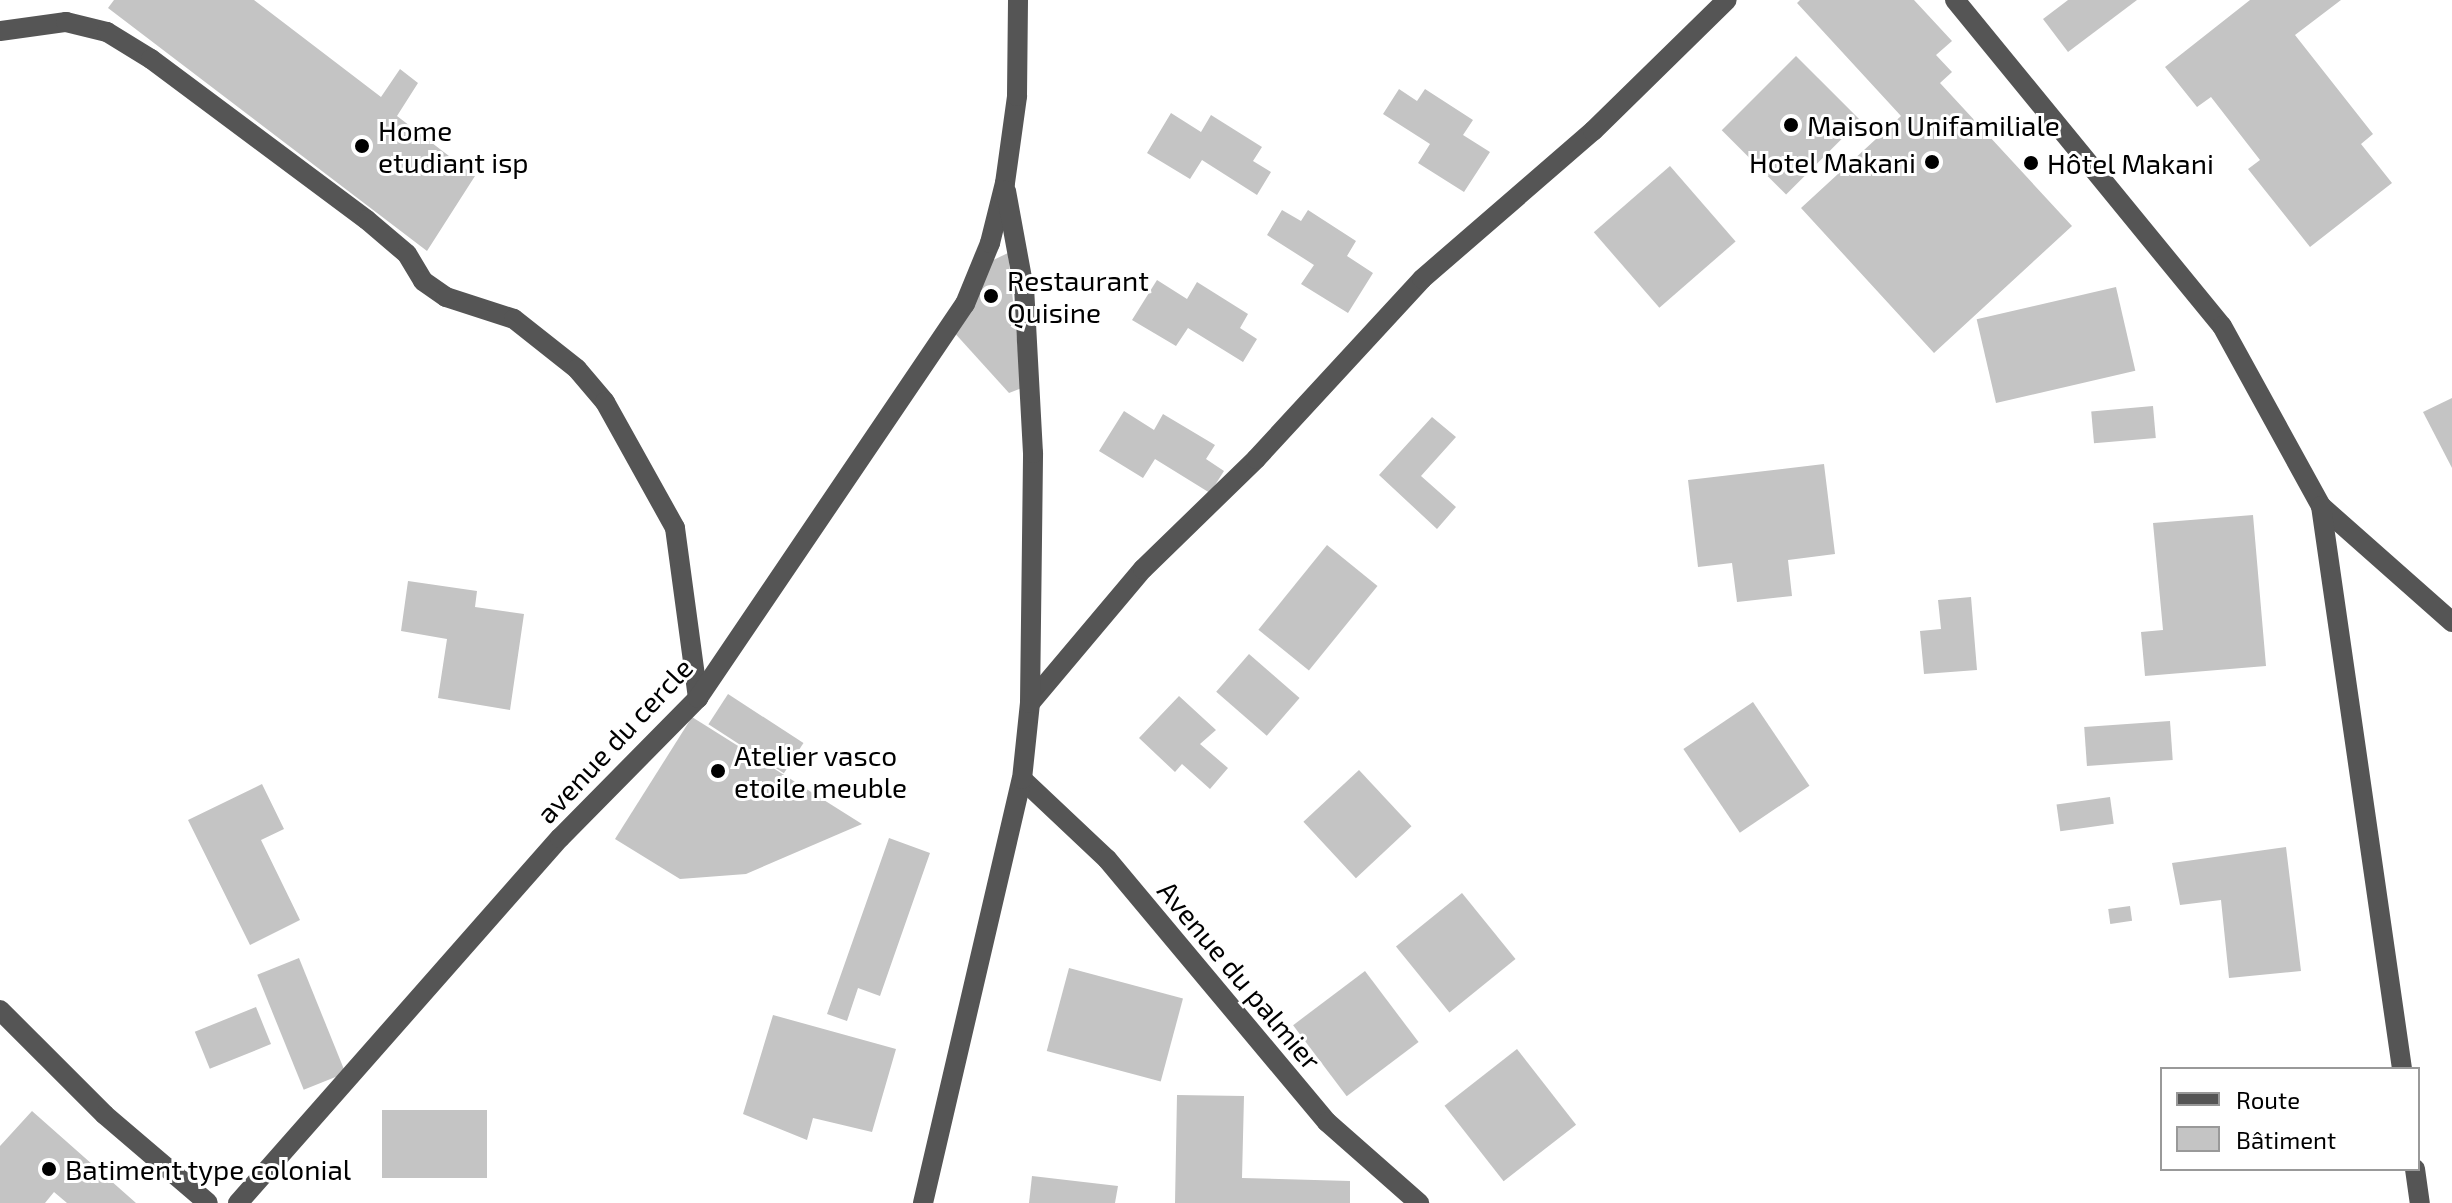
<!DOCTYPE html>
<html>
<head>
<meta charset="utf-8">
<style>
	body { margin:0 }
	#map { position:relative; width:2452px; height:1203px; overflow:hidden; background:#fff; font-family:"Exo 2",sans-serif }
	div>[style] { position:absolute }
	.building>* { inset:0; background:#c4c4c4; transform-origin:0 0 }
	.minor>* { height:20px; margin:-10px; padding:0 10px; transform-origin:10px; border-radius:10px; background:#555 }
	.dots>* { width:22px; height:22px; translate:-50% -50%; box-sizing:border-box; border:4px solid #fff; border-radius:50% }
	span { translate:-50% -50%; white-space:nowrap; text-align:center; line-height:1.15; -webkit-text-stroke:6px #fff; paint-order:stroke }
	.poi-label { font-size:28px; color:#000 }
	.left { translate:0 -50%; text-align:left }
	.right { translate:-100% -50%; text-align:right }
	.street-label { font-size:28px; color:#000 }
	.legend { position:absolute; left:2160px; top:1067px; width:260px; height:104px; box-sizing:border-box; background:#fff; border:2px solid #999; margin:0; padding:10px 14px; list-style:none; font-size:24px; color:#000 }
	.legend li { display:flex; align-items:center; gap:16px; height:40px }
	.legend b { width:40px; border:2px solid #999 }
</style>
</head>
<body>
<div id="map">
	<div class="building">
		<div style="clip-path:polygon(114px 0,254px 0,381px 97px,400px 69px,418px 83px,397px 116px,475px 176px,427px 251px,108px 8px)"></div>
		<div style="clip-path:polygon(1800px 0,1914px 0,1952px 41px,1936px 55px,1952px 72px,1940px 83px,2072px 226px,1934px 353px,1801px 208px,1901px 116px,1797px 3px)"></div>
		<div style="clip-path:polygon(2068px 0,2137px 0,2068px 52px,2043px 19px)"></div>
		<div style="clip-path:polygon(2250px 0,2341px 0,2295px 35px,2373px 134px,2361px 144px,2392px 183px,2310px 247px,2248px 169px,2260px 160px,2211px 97px,2197px 107px,2165px 67px)"></div>
		<div style="left:1796px;top:56px;width:91px;height:105px;rotate:45deg"></div>
		<div style="clip-path:polygon(1399px 89px,1417px 101px,1425px 89px,1473px 120px,1463px 135px,1490px 152px,1464px 192px,1418px 163px,1430px 144px,1383px 114px)"></div>
		<div style="clip-path:polygon(1171px 113px,1201px 132px,1211px 115px,1262px 147px,1253px 161px,1271px 172px,1257px 195px,1202px 160px,1190px 179px,1147px 153px)"></div>
		<div style="left:1670px;top:166px;width:100px;height:101px;rotate:49deg"></div>
		<div style="clip-path:polygon(1282px 210px,1301px 221px,1308px 210px,1356px 241px,1347px 256px,1373px 273px,1348px 313px,1301px 284px,1314px 265px,1267px 235px)"></div>
		<div style="clip-path:polygon(1008px 253px,1022px 388px,1009px 393px,951px 329px,987px 263px)"></div>
		<div style="clip-path:polygon(1157px 280px,1187px 299px,1197px 282px,1248px 314px,1240px 328px,1257px 339px,1243px 362px,1188px 328px,1176px 346px,1132px 320px)"></div>
		<div style="left:2116px;top:287px;width:86px;height:143px;rotate:77deg"></div>
		<div style="clip-path:polygon(2452px 398px,2452px 468px,2423px 412px)"></div>
		<div style="left:2153px;top:406px;width:32px;height:62px;rotate:85deg"></div>
		<div style="clip-path:polygon(1124px 411px,1154px 430px,1163px 414px,1215px 445px,1206px 459px,1224px 471px,1210px 493px,1155px 459px,1143px 478px,1099px 451px)"></div>
		<div style="clip-path:polygon(1432px 417px,1456px 437px,1421px 476px,1456px 507px,1437px 529px,1379px 475px)"></div>
		<div style="clip-path:polygon(1824px 464px,1835px 554px,1788px 560px,1792px 596px,1737px 602px,1732px 563px,1698px 567px,1688px 480px)"></div>
		<div style="clip-path:polygon(2253px 515px,2266px 666px,2145px 676px,2141px 632px,2163px 630px,2153px 523px)"></div>
		<div style="left:1327px;top:545px;width:65px;height:109px;rotate:39deg"></div>
		<div style="clip-path:polygon(408px 581px,477px 591px,475px 607px,524px 614px,510px 710px,438px 698px,447px 639px,401px 631px)"></div>
		<div style="clip-path:polygon(1971px 597px,1977px 670px,1924px 674px,1920px 631px,1941px 629px,1938px 600px)"></div>
		<div style="left:1249px;top:654px;width:67px;height:50px;rotate:41deg"></div>
		<div style="left:728px;top:694px;width:90px;height:36px;rotate:33deg"></div>
		<div style="clip-path:polygon(1179px 696px,1216px 730px,1200px 744px,1228px 768px,1210px 789px,1182px 764px,1175px 772px,1139px 738px)"></div>
		<div style="left:1753px;top:702px;width:101px;height:84px;rotate:56deg"></div>
		<div style="clip-path:polygon(692px 717px,862px 824px,746px 874px,680px 879px,615px 839px)"></div>
		<div style="left:2170px;top:721px;width:39px;height:86px;rotate:86deg"></div>
		<div style="left:1359px;top:770px;width:77px;height:76px;rotate:47deg"></div>
		<div style="clip-path:polygon(262px 784px,284px 829px,261px 840px,300px 920px,250px 945px,188px 820px)"></div>
		<div style="left:2110px;top:797px;width:27px;height:54px;rotate:82deg"></div>
		<div style="clip-path:polygon(889px 838px,930px 853px,880px 996px,858px 988px,847px 1021px,827px 1014px)"></div>
		<div style="clip-path:polygon(2286px 847px,2301px 971px,2229px 978px,2221px 900px,2180px 905px,2172px 863px)"></div>
		<div style="left:1462px;top:893px;width:85px;height:85px;rotate:51deg"></div>
		<div style="left:2130px;top:906px;width:15px;height:22px;rotate:82deg"></div>
		<div style="left:299px;top:958px;width:124px;height:45px;rotate:68deg"></div>
		<div style="left:1069px;top:968px;width:118px;height:86px;rotate:15deg"></div>
		<div style="left:1365px;top:971px;width:89px;height:90px;rotate:53deg"></div>
		<div style="left:256px;top:1007px;width:40px;height:66px;rotate:68deg"></div>
		<div style="clip-path:polygon(773px 1015px,896px 1049px,872px 1132px,813px 1118px,807px 1140px,743px 1114px)"></div>
		<div style="left:1517px;top:1049px;width:96px;height:92px;rotate:52deg"></div>
		<div style="clip-path:polygon(1177px 1095px,1244px 1096px,1242px 1178px,1350px 1181px,1350px 1203px,1175px 1203px)"></div>
		<div style="left:382px;top:1110px;width:105px;height:68px"></div>
		<div style="clip-path:polygon(32px 1111px,136px 1203px,67px 1203px,54px 1192px,45px 1203px,0 1203px,0 1146px)"></div>
		<div style="clip-path:polygon(1032px 1176px,1118px 1186px,1115px 1203px,1029px 1203px)"></div>
	</div>
	<div class="minor">
		<div style="left:1955px;top:0;width:421px;rotate:50.7deg"></div>
		<div style="left:2222px;top:326px;width:205px;rotate:61.2deg"></div>
		<div style="left:2321px;top:506px;width:175px;rotate:41.5deg"></div>
		<div style="left:0;top:31px;width:67px;rotate:-7.8deg"></div>
		<div style="left:66px;top:22px;width:42px;rotate:13.7deg"></div>
		<div style="left:107px;top:32px;width:52px;rotate:31.5deg"></div>
		<div style="left:151px;top:59px;width:269px;rotate:36.7deg"></div>
		<div style="left:367px;top:220px;width:52px;rotate:40.4deg"></div>
		<div style="left:407px;top:254px;width:31px;rotate:59deg"></div>
		<div style="left:423px;top:281px;width:28px;rotate:35deg"></div>
		<div style="left:446px;top:297px;width:71px;rotate:17.9deg"></div>
		<div style="left:514px;top:319px;width:80px;rotate:38.4deg"></div>
		<div style="left:577px;top:369px;width:43px;rotate:49.7deg"></div>
		<div style="left:605px;top:402px;width:144px;rotate:60.9deg"></div>
		<div style="left:675px;top:528px;width:172px;rotate:82.3deg"></div>
		<div style="left:2321px;top:506px;width:569px;rotate:81.81deg"></div>
		<div style="left:1030px;top:703px;width:175px;rotate:-49.9deg"></div>
		<div style="left:1143px;top:569px;width:158px;rotate:-44.2deg"></div>
		<div style="left:1256px;top:459px;width:245px;rotate:-47.3deg"></div>
		<div style="left:1422px;top:279px;width:226px;rotate:-40.9deg"></div>
		<div style="left:1593px;top:131px;width:187px;rotate:-44.4deg"></div>
		<div style="left:1022px;top:779px;width:117px;rotate:43.3deg"></div>
		<div style="left:1107px;top:859px;width:343px;rotate:50.1deg"></div>
		<div style="left:1327px;top:1122px;width:123px;rotate:41.4deg"></div>
		<div style="left:0;top:1010px;width:148px;rotate:45deg"></div>
		<div style="left:105px;top:1115px;width:135px;rotate:40.5deg"></div>
		<div style="left:2415px;top:1169px;width:34px;rotate:82deg"></div>
		<div style="left:238px;top:1203px;width:487px;rotate:-48.6deg"></div>
		<div style="left:560px;top:838px;width:197px;rotate:-45.4deg"></div>
		<div style="left:698px;top:698px;width:476px;rotate:-55.9deg"></div>
		<div style="left:965px;top:304px;width:66px;rotate:-67.7deg"></div>
		<div style="left:990px;top:243px;width:62px;rotate:-76deg"></div>
		<div style="left:1005px;top:183px;width:88px;rotate:-82.1deg"></div>
		<div style="left:1017px;top:96px;width:96px;rotate:-89.4deg"></div>
		<div style="left:923px;top:1203px;width:435px;rotate:-76.9deg"></div>
		<div style="left:1022px;top:779px;width:76px;rotate:-84deg"></div>
		<div style="left:1030px;top:703px;width:250px;rotate:-89.3deg"></div>
		<div style="left:1033px;top:453px;width:164px;rotate:-93.1deg"></div>
		<div style="left:1024px;top:289px;width:100px;rotate:-100.4deg"></div>
	</div>
	<div class="dots">
		<div style="left:1791px;top:125px;background:#000"></div>
		<div style="left:362px;top:146px;background:#000"></div>
		<div style="left:1932px;top:162px;background:#000"></div>
		<div style="left:2031px;top:163px;background:#000"></div>
		<div style="left:991px;top:296px;background:#000"></div>
		<div style="left:718px;top:771px;background:#000"></div>
		<div style="left:49px;top:1169px;background:#000"></div>
	</div>
	<div class="poi-label">
		<span class="left" style="left:1807px;top:125px">Maison Unifamiliale</span>
		<span class="left" style="left:378px;top:146px">Home<br>etudiant isp</span>
		<span class="right" style="left:1916px;top:162px">Hotel Makani</span>
		<span class="left" style="left:2047px;top:163px">Hôtel Makani</span>
		<span class="left" style="left:1007px;top:296px">Restaurant<br>Quisine</span>
		<span class="left" style="left:734px;top:771px">Atelier vasco<br>etoile meuble</span>
		<span class="left" style="left:65px;top:1169px">Batiment type colonial</span>
	</div>
	<div class="street-label">
		<span style="left:614px;top:740px;rotate:-47deg">avenue du cercle</span>
		<span style="left:1240px;top:975px;rotate:50deg">Avenue du palmier</span>
	</div>
	<ul class="legend">
	<li><b style="height:10px;background:#555"></b>Route</li>
	<li><b style="height:22px;background:#c4c4c4"></b>Bâtiment</li>
	</ul>
</div>
</body>
</html>
